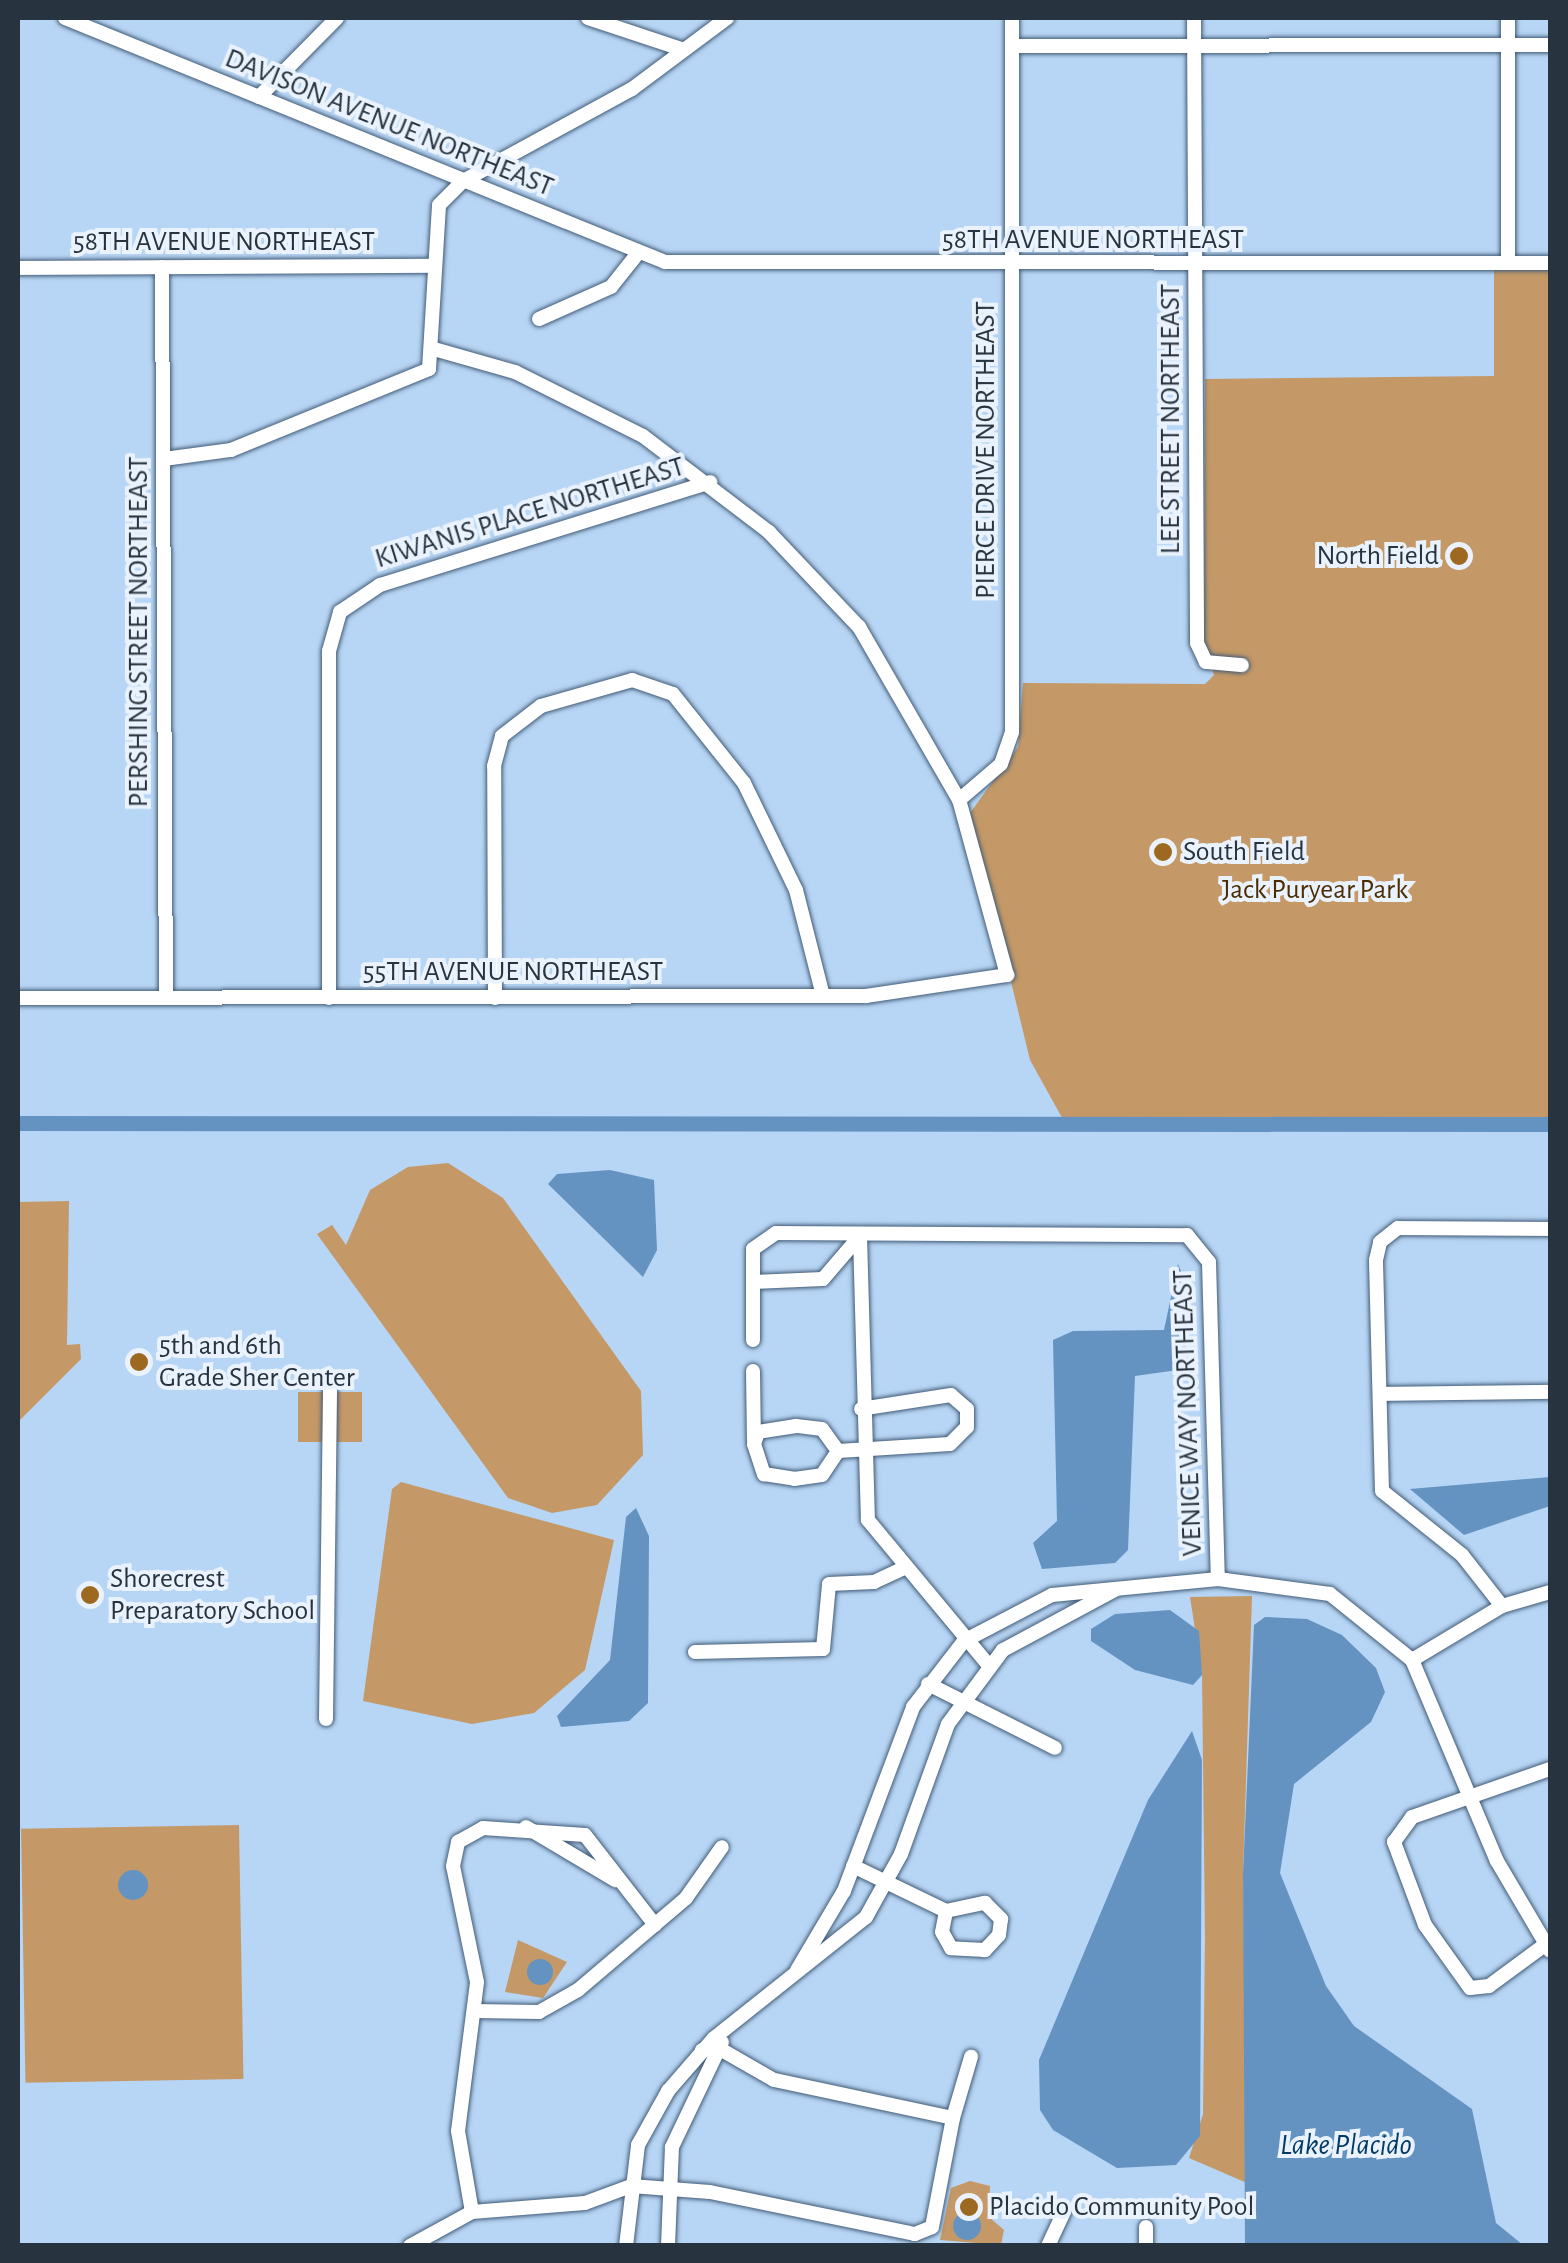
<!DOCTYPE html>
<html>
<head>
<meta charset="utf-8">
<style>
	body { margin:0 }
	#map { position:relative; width:1568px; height:2263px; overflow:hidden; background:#b7d5f4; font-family:"Alegreya Sans",sans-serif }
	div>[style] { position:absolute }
	.green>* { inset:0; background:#c49967; transform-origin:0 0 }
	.water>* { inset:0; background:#6493c2 }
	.round { border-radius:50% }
	.canal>* { height:15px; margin:-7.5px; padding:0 7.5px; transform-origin:7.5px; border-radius:7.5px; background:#6493c2 }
	.roads { filter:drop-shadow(0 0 2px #425c77) drop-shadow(0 0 2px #425c77) }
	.street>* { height:14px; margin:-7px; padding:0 7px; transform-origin:7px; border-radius:7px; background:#fff }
	.dots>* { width:28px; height:28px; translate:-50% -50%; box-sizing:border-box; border:5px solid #eaf3fd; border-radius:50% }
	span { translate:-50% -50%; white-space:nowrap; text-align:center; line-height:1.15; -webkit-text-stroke:8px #eaf3fd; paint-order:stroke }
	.street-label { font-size:28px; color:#27333f }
	.poi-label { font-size:28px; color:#27333f }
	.right { translate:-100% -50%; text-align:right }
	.left { translate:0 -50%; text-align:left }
	.park-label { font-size:28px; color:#4b2d01 }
	.water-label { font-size:30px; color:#033b67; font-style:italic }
	.frame { position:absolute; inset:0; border:20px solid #27333f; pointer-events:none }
</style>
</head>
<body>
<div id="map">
	<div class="green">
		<div style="clip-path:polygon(1494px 270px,1550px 270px,1550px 1124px,1065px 1123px,1030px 1060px,970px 813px,1018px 747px,1023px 683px,1205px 684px,1214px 675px,1204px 643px,1205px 379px,1494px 376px)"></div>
		<div style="clip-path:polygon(448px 1163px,503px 1198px,641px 1391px,643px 1455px,597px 1505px,552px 1513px,508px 1498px,317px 1234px,332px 1225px,346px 1245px,370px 1190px,408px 1167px)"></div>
		<div style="clip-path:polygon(69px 1201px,67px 1345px,80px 1344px,81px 1359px,18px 1422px,18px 1202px)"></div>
		<div style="left:298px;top:1392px;width:64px;height:50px"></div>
		<div style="clip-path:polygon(401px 1482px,614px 1540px,585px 1670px,534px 1713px,472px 1724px,363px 1701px,392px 1489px)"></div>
		<div style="clip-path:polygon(1252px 1596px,1243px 1874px,1247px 2183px,1189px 2158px,1203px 2114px,1205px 1938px,1202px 1674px,1190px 1597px)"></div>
		<div style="left:239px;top:1825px;width:254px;height:218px;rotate:89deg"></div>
		<div style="clip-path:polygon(518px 1940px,567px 1962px,543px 1998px,505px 1992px)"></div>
		<div style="clip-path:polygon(970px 2181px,990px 2186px,989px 2217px,1004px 2230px,1001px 2245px,940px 2240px,951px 2188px)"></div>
	</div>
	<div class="water">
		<div style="clip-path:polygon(610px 1170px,654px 1180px,657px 1250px,643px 1277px,548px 1184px,557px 1174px)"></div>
		<div style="clip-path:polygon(1178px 1264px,1188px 1288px,1185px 1369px,1135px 1376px,1128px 1550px,1115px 1563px,1042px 1569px,1033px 1543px,1057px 1521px,1053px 1340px,1073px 1331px,1164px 1330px)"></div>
		<div style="clip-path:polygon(1550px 1477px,1550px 1506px,1464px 1535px,1410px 1489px)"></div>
		<div style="clip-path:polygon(636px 1508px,649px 1536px,648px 1703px,629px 1721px,561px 1727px,557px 1716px,610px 1660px,626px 1517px)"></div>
		<div style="clip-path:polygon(1170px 1610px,1199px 1631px,1202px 1675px,1193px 1685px,1135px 1670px,1091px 1641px,1091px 1629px,1115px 1614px)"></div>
		<div style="clip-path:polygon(1265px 1617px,1307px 1619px,1342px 1635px,1376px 1668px,1385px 1692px,1371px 1722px,1294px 1784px,1280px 1873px,1326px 1986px,1354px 2026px,1472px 2109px,1496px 2223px,1523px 2245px,1245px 2245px,1243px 1874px,1254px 1625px)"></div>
		<div style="clip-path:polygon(1192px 1731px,1202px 1760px,1200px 2136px,1176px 2165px,1117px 2168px,1053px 2130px,1040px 2110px,1039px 2060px,1148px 1800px)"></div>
		<div class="round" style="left:118px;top:1870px;width:30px;height:30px"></div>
		<div class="round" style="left:527px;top:1959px;width:26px;height:26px"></div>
		<div class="round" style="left:953px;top:2212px;width:28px;height:28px"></div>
	</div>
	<div class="canal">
		<div style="left:18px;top:1123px;width:1532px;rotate:0.04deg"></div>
	</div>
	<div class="roads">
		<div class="street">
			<div style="left:65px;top:18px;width:648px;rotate:22.13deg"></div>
			<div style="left:665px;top:262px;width:885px;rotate:0.06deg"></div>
			<div style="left:588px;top:18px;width:98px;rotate:18.4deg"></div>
			<div style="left:1194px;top:18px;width:625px;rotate:89.72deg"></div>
			<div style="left:1197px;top:643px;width:21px;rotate:65deg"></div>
			<div style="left:1206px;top:662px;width:36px;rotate:5deg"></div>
			<div style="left:1012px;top:46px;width:538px;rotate:-0.11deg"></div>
			<div style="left:259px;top:97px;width:111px;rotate:-45.4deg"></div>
			<div style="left:1508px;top:263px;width:245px;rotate:-90deg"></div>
			<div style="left:162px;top:267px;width:731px;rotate:89.69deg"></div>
			<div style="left:18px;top:268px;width:414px;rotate:-0.3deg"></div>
			<div style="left:539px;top:319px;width:79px;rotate:-24deg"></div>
			<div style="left:611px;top:287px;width:43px;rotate:-51.5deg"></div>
			<div style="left:164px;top:459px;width:68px;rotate:-7.7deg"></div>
			<div style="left:231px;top:450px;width:214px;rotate:-22.2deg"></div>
			<div style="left:429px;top:369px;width:164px;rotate:-86.5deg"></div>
			<div style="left:439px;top:205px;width:34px;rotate:-45deg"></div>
			<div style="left:463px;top:181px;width:192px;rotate:-28.6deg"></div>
			<div style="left:632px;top:89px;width:119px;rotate:-36.8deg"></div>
			<div style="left:959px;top:800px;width:55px;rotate:-40.6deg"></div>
			<div style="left:1001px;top:764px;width:34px;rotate:-71deg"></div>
			<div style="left:1012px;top:732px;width:714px;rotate:-90deg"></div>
			<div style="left:18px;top:998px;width:848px;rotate:-0.14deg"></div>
			<div style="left:866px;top:996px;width:143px;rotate:-8.5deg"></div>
			<div style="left:1007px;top:975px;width:181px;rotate:-105.3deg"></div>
			<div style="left:959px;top:800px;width:200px;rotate:-120deg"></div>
			<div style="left:859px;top:627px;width:131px;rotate:-133.5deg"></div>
			<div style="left:769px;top:532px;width:158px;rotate:-142.7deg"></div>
			<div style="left:643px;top:436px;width:143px;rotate:-153.4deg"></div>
			<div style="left:515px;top:372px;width:87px;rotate:-164.1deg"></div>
			<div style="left:329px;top:998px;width:347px;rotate:-90deg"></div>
			<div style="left:329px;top:651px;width:41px;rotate:-74.2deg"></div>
			<div style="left:340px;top:612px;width:48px;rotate:-34deg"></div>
			<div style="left:380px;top:585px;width:346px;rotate:-17.3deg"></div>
			<div style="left:495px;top:998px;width:232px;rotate:-90.2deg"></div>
			<div style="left:494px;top:766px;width:31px;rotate:-75deg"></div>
			<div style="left:502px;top:736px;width:49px;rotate:-37.6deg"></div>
			<div style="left:541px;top:706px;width:95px;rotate:-15.9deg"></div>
			<div style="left:632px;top:680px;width:43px;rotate:18.9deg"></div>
			<div style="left:673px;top:694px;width:114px;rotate:51.4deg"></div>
			<div style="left:744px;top:783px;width:119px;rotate:64.1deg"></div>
			<div style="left:796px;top:890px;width:109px;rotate:75.7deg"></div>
			<div style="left:860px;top:1236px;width:284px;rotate:88.4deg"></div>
			<div style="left:868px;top:1520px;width:190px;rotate:50.3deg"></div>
			<div style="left:753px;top:1282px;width:70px;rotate:-2.5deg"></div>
			<div style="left:823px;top:1279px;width:55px;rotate:-49.4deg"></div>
			<div style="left:753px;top:1340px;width:91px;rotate:-90deg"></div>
			<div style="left:753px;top:1249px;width:28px;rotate:-35deg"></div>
			<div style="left:776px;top:1233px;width:411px;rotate:0.3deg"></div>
			<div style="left:1187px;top:1235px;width:35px;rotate:51deg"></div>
			<div style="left:1209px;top:1262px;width:317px;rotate:88.4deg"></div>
			<div style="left:753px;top:1371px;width:69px;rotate:89.2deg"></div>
			<div style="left:1381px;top:1394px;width:169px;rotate:-0.7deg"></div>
			<div style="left:838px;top:1451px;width:27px;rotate:-126deg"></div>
			<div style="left:822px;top:1429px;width:26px;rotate:-173deg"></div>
			<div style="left:796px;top:1426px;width:38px;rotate:171deg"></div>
			<div style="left:758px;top:1432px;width:13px;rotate:108deg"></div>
			<div style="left:754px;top:1444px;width:32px;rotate:72deg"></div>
			<div style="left:764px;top:1474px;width:30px;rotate:9deg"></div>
			<div style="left:794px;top:1479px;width:28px;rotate:-8deg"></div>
			<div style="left:822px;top:1475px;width:29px;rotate:-56deg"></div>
			<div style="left:838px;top:1451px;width:112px;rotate:-3.6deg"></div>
			<div style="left:950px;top:1444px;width:24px;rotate:-45deg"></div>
			<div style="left:967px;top:1427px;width:18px;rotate:-90deg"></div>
			<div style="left:967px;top:1409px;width:21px;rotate:-139deg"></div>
			<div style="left:951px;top:1395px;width:91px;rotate:171.2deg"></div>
			<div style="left:1502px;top:1606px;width:65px;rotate:-128.1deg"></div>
			<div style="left:1462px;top:1555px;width:102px;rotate:-141.3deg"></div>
			<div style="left:1382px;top:1491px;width:231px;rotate:-91.5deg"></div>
			<div style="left:1376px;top:1260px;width:18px;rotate:-77deg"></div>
			<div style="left:1380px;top:1242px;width:23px;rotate:-38deg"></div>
			<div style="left:1398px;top:1228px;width:152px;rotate:0.4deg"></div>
			<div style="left:695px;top:1652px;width:128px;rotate:-1.3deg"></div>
			<div style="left:823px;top:1649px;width:65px;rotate:-84.7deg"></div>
			<div style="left:829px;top:1584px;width:45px;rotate:-2.5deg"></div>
			<div style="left:874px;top:1582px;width:31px;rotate:-25deg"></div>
			<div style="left:1412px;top:1660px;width:105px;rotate:-31deg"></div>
			<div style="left:1502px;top:1606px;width:50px;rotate:-16.3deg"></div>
			<div style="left:928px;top:1684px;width:142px;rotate:26.7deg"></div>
			<div style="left:326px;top:1719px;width:329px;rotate:-89.3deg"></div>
			<div style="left:526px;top:1827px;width:104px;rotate:30.8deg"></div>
			<div style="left:853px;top:1866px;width:103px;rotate:25.8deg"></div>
			<div style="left:946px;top:1911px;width:40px;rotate:-12deg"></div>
			<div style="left:985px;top:1903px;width:23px;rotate:45deg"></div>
			<div style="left:1001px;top:1919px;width:16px;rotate:97deg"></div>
			<div style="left:999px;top:1935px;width:21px;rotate:133deg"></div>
			<div style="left:985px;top:1950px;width:34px;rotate:-177deg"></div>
			<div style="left:951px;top:1948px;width:18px;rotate:-119deg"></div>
			<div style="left:942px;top:1932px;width:21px;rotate:-79deg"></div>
			<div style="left:1546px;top:1944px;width:71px;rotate:143.6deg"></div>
			<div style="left:1489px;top:1986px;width:19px;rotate:174deg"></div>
			<div style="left:1470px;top:1988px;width:77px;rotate:-125.5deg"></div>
			<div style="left:1425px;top:1925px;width:89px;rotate:-110.5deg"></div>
			<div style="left:1394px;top:1842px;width:31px;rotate:-54deg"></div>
			<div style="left:1412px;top:1817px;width:146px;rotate:-19.2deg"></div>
			<div style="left:797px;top:1970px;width:92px;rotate:-59.3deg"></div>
			<div style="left:844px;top:1891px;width:197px;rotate:-69.4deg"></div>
			<div style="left:913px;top:1707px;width:83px;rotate:-52.3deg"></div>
			<div style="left:964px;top:1641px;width:99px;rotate:-27.6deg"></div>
			<div style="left:1052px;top:1595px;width:167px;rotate:-5.5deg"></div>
			<div style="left:1218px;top:1579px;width:113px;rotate:7.6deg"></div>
			<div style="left:1330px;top:1594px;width:105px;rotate:38.8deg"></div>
			<div style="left:1412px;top:1660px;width:218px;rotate:67.1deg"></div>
			<div style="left:1497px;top:1861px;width:104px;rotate:59.5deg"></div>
			<div style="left:474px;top:2011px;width:65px;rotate:0.9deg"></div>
			<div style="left:539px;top:2012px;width:45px;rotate:-29.4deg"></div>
			<div style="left:578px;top:1990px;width:142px;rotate:-40.4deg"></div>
			<div style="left:686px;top:1898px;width:62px;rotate:-54.8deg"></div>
			<div style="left:953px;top:2118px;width:64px;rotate:-73.6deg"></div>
			<div style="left:472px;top:2212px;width:82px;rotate:-99.8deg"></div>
			<div style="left:458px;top:2131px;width:150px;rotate:-82.7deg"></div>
			<div style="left:477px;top:1982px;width:118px;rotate:-101.7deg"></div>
			<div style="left:453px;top:1866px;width:25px;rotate:-78deg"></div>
			<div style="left:458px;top:1842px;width:29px;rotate:-29deg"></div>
			<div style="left:483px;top:1828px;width:102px;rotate:3.9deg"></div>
			<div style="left:585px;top:1835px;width:114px;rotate:52.1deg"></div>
			<div style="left:1146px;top:2227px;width:19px;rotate:90deg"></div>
			<div style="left:410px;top:2246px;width:71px;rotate:-28.7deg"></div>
			<div style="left:472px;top:2212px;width:113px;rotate:-4.6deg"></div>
			<div style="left:585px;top:2203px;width:49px;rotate:-20.3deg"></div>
			<div style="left:631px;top:2186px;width:79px;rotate:4.3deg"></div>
			<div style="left:710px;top:2192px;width:209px;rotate:11.6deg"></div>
			<div style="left:915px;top:2234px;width:18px;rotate:-22deg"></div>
			<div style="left:932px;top:2227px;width:111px;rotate:-79.1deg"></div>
			<div style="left:953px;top:2118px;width:183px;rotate:-168deg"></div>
			<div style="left:774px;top:2080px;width:62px;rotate:-150.1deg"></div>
			<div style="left:720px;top:2049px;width:18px;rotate:177deg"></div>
			<div style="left:626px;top:2246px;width:102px;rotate:-83.2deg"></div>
			<div style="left:638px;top:2145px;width:62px;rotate:-60.9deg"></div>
			<div style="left:668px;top:2091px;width:70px;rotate:-49deg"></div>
			<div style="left:714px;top:2038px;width:194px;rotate:-38.5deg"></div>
			<div style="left:866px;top:1917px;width:72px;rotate:-60.9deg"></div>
			<div style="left:901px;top:1854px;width:138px;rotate:-70.1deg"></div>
			<div style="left:948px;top:1724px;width:92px;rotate:-53.4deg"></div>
			<div style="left:1003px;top:1650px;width:127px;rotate:-28.2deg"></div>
			<div style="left:668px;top:2246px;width:99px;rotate:-87.7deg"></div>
			<div style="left:672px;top:2147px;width:116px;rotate:-64.5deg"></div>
			<div style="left:1048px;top:2246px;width:38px;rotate:-65deg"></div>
		</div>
	</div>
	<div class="dots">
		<div style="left:1459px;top:556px;background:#9d6820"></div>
		<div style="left:1163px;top:852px;background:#9d6820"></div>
		<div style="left:139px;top:1362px;background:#9d6820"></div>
		<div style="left:90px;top:1595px;background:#9d6820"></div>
		<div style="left:969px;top:2207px;background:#9d6820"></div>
	</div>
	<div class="street-label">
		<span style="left:389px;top:123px;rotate:22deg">DAVISON AVENUE NORTHEAST</span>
		<span style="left:1093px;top:240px">58TH AVENUE NORTHEAST</span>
		<span style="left:224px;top:242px">58TH AVENUE NORTHEAST</span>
		<span style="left:1171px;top:419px;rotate:-90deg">LEE STREET NORTHEAST</span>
		<span style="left:986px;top:450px;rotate:-90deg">PIERCE DRIVE NORTHEAST</span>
		<span style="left:530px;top:513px;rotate:-17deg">KIWANIS PLACE NORTHEAST</span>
		<span style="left:139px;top:632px;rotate:-90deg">PERSHING STREET NORTHEAST</span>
		<span style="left:513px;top:972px">55TH AVENUE NORTHEAST</span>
		<span style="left:1188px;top:1413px;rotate:-92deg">VENICE WAY NORTHEAST</span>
	</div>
	<div class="poi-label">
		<span class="right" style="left:1439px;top:556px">North Field</span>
		<span class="left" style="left:1183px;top:852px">South Field</span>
		<span class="left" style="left:159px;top:1362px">5th and 6th<br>Grade Sher Center</span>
		<span class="left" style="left:110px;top:1595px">Shorecrest<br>Preparatory School</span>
		<span class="left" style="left:989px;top:2207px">Placido Community Pool</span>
	</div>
	<div class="park-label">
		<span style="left:1315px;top:890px">Jack Puryear Park</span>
	</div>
	<div class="water-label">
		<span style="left:1346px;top:2145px">Lake Placido</span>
	</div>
	<div class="frame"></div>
</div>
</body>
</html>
